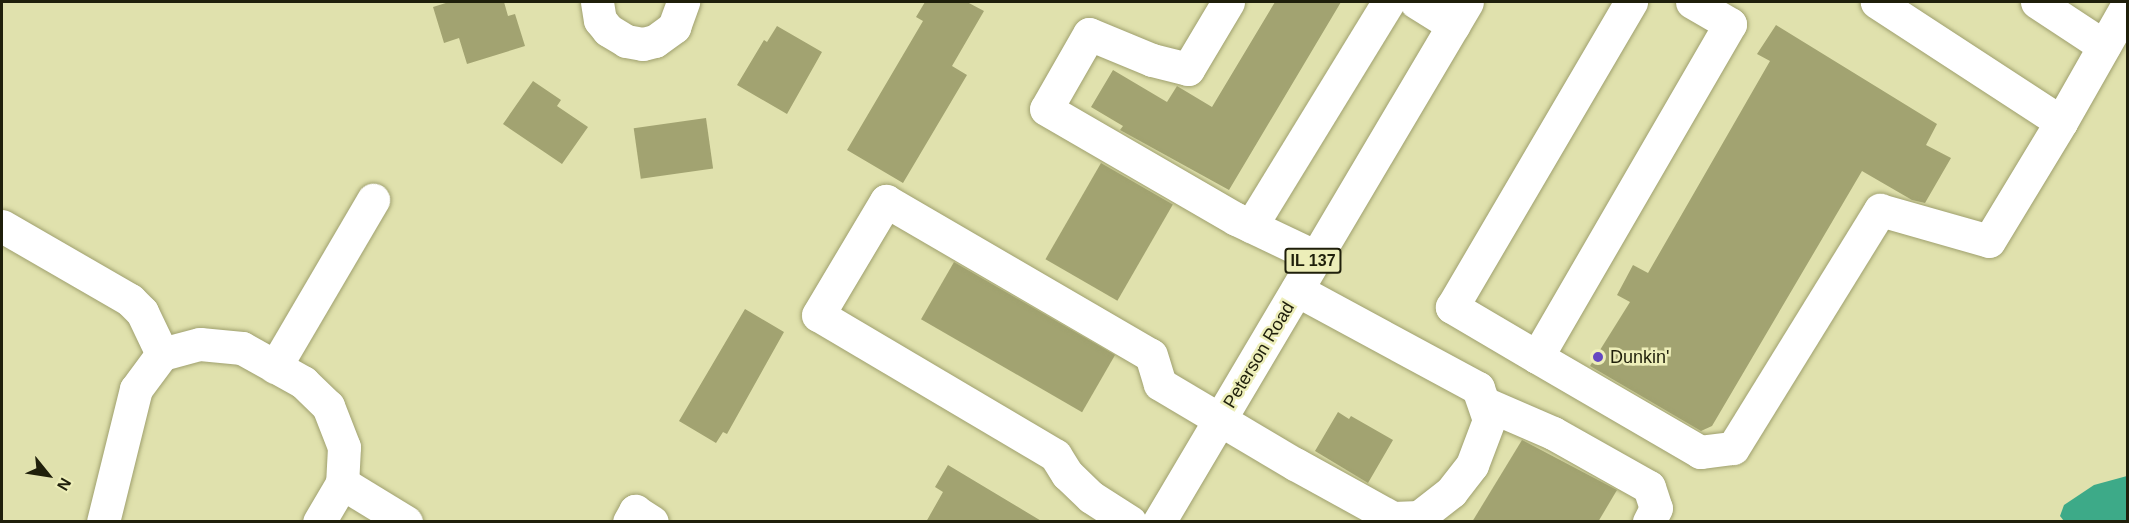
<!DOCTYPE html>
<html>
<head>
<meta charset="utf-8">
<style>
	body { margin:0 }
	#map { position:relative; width:2129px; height:523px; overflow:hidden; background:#e0e1ad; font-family:Helvetica,sans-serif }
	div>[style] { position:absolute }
	.water>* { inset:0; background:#3daa88 }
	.building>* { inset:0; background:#a2a371; transform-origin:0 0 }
	.roads { filter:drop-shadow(0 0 2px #9fa06e) drop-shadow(0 0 2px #9fa06e) }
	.minor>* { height:33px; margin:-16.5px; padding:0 16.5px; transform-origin:16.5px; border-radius:16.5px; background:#fff }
	.major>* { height:33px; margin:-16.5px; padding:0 16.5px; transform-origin:16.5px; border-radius:16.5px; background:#fff }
	.dots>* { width:16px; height:16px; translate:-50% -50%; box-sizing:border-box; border:3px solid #edeeb9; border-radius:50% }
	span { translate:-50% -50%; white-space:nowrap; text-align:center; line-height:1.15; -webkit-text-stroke:5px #edeeb9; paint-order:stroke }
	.shield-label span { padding:2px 4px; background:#edeeb9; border:2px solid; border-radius:4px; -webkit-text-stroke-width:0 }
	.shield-label { font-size:16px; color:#1f1f0b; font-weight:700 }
	.street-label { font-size:18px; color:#1f1f0b }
	.poi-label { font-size:18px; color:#1f1f0b }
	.left { translate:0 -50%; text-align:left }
	.frame { position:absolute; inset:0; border:3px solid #1f1f0b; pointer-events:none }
	.north { position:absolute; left:18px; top:445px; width:60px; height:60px; -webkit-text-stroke:4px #edeeb9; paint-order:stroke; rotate:120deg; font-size:16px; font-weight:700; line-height:24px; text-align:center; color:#1f1f0b }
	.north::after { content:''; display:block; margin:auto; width:21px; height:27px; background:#1f1f0b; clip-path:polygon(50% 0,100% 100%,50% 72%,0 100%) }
</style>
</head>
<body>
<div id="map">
	<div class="water">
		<div style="clip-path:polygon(2127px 476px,2127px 521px,2064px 521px,2060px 516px,2064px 505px,2094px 485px)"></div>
	</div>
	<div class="building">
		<div style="clip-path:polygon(449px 2px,504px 2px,508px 16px,515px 14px,525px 46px,467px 64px,459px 38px,444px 43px,433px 7px)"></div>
		<div style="clip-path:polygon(925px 2px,967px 2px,984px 11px,952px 66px,967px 75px,903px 183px,847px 150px,923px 21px,916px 17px)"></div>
		<div style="clip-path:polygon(1275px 2px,1341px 2px,1229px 190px,1120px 130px,1123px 126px,1091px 107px,1113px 70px,1167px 102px,1177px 86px,1212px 107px)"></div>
		<div style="clip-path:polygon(1776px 25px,1937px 124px,1926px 145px,1951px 158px,1925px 203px,1912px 200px,1862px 171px,1712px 426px,1701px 431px,1590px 366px,1630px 302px,1617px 295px,1633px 265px,1648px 273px,1770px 61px,1757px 54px)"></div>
		<div style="clip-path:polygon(777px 26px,822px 52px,787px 114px,737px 85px,764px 40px,767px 42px)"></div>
		<div style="clip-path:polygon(533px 81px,561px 100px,557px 106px,588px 127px,562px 164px,503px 124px)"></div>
		<div style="left:706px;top:118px;width:51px;height:73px;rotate:82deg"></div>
		<div style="left:1101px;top:163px;width:83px;height:111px;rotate:30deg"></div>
		<div style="left:954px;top:262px;width:186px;height:66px;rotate:30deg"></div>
		<div style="clip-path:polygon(745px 309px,784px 332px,727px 434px,723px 432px,716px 443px,679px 421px)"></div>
		<div style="clip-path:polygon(1338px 412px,1349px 419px,1351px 416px,1393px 440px,1368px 483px,1315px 451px)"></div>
		<div style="clip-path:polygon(1522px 440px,1617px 490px,1598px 522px,1472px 522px)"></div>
		<div style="clip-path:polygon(948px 465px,1043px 522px,926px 522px,943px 492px,935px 487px)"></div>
	</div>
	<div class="roads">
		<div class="minor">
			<div style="left:597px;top:2px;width:18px;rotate:81deg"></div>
			<div style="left:600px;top:20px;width:13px;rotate:51deg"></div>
			<div style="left:608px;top:30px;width:21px;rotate:31deg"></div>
			<div style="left:626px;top:41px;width:17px;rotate:10deg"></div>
			<div style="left:643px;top:44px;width:12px;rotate:-14deg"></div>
			<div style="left:655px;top:41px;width:24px;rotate:-36deg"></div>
			<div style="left:674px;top:27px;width:27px;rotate:-70deg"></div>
			<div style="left:1228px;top:2px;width:78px;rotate:120.8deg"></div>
			<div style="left:1188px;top:69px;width:37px;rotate:-166deg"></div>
			<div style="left:1152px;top:60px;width:68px;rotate:-157.6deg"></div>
			<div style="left:1089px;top:34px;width:86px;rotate:119.8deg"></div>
			<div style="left:1046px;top:109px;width:220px;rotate:30.1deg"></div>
			<div style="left:1236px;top:219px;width:89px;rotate:25.4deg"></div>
			<div style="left:1416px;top:2px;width:44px;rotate:31.9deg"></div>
			<div style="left:1692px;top:2px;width:44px;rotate:30.1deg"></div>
			<div style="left:1730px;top:24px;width:385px;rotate:120.1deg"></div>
			<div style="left:1537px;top:357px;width:189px;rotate:30.2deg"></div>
			<div style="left:1700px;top:452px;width:33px;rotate:-7deg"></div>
			<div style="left:1733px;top:448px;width:280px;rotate:-58.3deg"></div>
			<div style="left:1880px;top:210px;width:113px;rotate:15.9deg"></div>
			<div style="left:1989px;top:241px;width:139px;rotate:-58.8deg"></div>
			<div style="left:2061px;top:122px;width:220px;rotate:-146.9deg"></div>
			<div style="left:2037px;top:2px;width:80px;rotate:33.3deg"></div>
			<div style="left:2061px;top:122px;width:136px;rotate:-60.4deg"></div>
			<div style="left:2px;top:226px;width:148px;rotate:30deg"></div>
			<div style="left:130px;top:300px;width:17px;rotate:45deg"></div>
			<div style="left:142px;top:312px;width:47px;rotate:64.5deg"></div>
			<div style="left:1251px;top:226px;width:263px;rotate:-58.5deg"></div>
			<div style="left:1537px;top:357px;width:99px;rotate:-149.5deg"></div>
			<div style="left:1452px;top:307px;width:354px;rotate:-59.6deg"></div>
			<div style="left:275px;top:367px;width:194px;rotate:-59.6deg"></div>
			<div style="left:1486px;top:404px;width:73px;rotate:23.4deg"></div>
			<div style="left:1553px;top:433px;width:110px;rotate:29.4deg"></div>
			<div style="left:1649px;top:487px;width:22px;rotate:72deg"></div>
			<div style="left:1656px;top:508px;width:16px;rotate:117deg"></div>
			<div style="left:342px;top:483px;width:75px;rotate:31.4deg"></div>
			<div style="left:103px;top:522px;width:137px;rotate:-76.1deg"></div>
			<div style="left:136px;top:389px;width:44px;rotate:-53.4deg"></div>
			<div style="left:162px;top:354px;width:39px;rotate:-15deg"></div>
			<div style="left:200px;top:344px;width:42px;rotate:5.4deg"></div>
			<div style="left:242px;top:348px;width:70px;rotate:29.1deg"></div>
			<div style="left:303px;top:382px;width:35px;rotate:44deg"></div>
			<div style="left:328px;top:406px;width:44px;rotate:68.7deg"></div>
			<div style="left:344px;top:447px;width:36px;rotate:93deg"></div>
			<div style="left:342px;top:483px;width:45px;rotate:120.5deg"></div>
			<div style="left:629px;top:522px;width:13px;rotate:-61deg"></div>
			<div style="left:635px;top:511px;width:20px;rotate:33deg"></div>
			<div style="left:1130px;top:522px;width:46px;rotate:-147.3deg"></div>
			<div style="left:1091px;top:497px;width:33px;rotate:-136deg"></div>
			<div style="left:1067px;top:474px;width:22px;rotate:-122deg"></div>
			<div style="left:1055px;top:455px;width:275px;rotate:-149.4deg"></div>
			<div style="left:818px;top:315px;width:133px;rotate:-59.2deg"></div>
			<div style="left:886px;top:201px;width:306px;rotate:30.2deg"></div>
			<div style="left:1151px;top:355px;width:30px;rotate:73deg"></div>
			<div style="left:1160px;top:384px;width:157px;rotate:30.7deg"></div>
			<div style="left:1295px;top:464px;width:112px;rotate:28.9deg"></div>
			<div style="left:1393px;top:518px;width:26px;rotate:-2deg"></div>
			<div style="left:1419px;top:517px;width:41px;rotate:-38deg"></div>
			<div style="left:1451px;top:492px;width:34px;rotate:-52deg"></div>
			<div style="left:1472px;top:465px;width:48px;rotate:-69.3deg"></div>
			<div style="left:1489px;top:420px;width:34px;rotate:-109deg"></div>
			<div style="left:1478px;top:388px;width:206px;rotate:-151.6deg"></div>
		</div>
		<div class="major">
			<div style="left:1159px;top:522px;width:604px;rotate:-59.36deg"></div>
		</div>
	</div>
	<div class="dots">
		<div style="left:1598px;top:357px;background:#6549c2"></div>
	</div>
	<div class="shield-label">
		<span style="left:1313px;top:261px">IL 137</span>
	</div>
	<div class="street-label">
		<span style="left:1259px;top:355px;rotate:-59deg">Peterson Road</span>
	</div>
	<div class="poi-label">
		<span class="left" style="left:1610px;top:357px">Dunkin'</span>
	</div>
	<div class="frame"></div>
	<div class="north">N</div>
</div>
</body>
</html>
